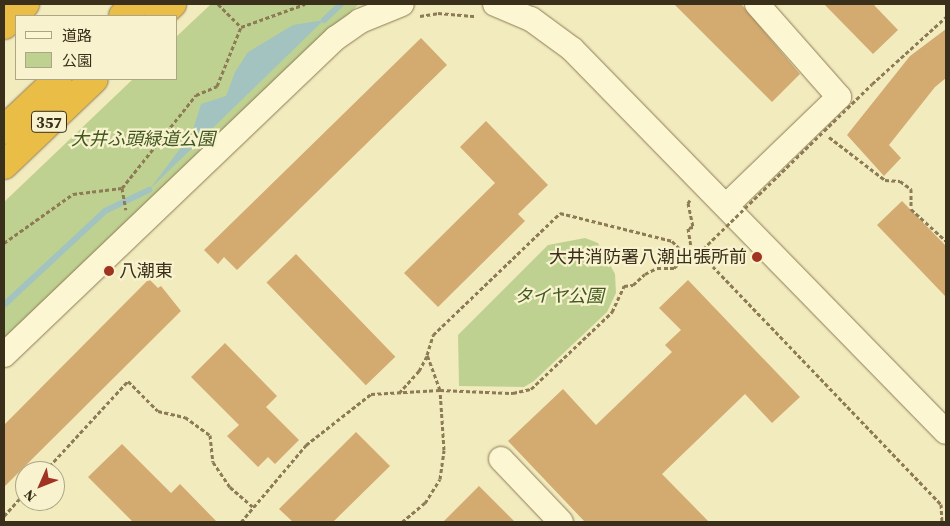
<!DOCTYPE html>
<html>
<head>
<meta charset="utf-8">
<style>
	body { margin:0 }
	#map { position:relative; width:950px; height:526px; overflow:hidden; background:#f2ebbe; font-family:"Source Serif 4","Noto Sans JP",serif }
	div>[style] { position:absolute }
	.green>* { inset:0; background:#bfd191 }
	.water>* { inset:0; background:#a2c3bf }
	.stream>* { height:6px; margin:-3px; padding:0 3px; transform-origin:3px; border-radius:3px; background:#a2c3bf }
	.building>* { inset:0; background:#d3aa70; transform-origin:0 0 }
	.path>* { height:3px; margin-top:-1.5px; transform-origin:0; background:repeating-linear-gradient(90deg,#8c7b55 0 4px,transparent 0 6.5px) }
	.roads { filter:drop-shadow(0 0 1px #8c7b55) drop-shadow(0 0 1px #8c7b55) }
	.minor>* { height:24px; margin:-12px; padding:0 12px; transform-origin:12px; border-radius:12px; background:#fcf6d2 }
	.highway>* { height:28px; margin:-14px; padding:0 14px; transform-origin:14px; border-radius:14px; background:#eabd46 }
	.path-bridge>* { height:3px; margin-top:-1.5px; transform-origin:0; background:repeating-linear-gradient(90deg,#8c7b55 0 4px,transparent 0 6.5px) }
	.dots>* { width:14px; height:14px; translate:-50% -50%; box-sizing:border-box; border:2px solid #f8f3ce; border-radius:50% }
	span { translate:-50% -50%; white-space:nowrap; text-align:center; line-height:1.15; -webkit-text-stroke:4.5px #f8f3ce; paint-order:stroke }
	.shield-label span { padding:1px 4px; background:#f8f3ce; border:1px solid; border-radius:4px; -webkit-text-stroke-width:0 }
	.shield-label { font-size:16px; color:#3a2f1b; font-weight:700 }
	.park-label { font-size:18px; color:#415820; font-style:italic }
	.poi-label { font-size:18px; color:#3a2f1b }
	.right { translate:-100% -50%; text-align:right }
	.left { translate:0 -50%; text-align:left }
	.frame { position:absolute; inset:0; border:5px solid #3a2f1b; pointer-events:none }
	.legend { position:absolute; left:15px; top:15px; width:162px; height:65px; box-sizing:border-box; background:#f8f3ce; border:1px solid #aca586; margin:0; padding:6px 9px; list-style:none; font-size:15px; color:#3a2f1b }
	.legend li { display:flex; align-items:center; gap:10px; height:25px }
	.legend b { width:25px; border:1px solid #aca586 }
	.north { position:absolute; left:15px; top:461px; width:50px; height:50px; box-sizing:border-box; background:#f8f3ce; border:1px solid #aca586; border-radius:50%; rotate:226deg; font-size:14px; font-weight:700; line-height:20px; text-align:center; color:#3a2f1b }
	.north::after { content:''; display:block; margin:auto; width:18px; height:22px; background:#a03420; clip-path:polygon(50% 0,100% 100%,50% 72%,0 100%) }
</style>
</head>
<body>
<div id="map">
	<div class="green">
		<div style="clip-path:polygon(211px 4px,359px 4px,4px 343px,4px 202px,133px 79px,176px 79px,176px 37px)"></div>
		<div style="clip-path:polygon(585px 238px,598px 243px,615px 274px,616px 293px,607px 312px,534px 381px,524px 387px,459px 386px,458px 335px,548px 245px)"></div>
	</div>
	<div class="water">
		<div style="clip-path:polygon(324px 20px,149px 190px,192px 133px,201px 104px,226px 96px,235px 72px,248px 52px,293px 25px)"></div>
	</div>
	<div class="stream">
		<div style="left:324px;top:20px;width:23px;rotate:-43deg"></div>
		<div style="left:4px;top:305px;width:138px;rotate:-42.9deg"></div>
		<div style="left:105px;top:211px;width:49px;rotate:-25.5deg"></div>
	</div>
	<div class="building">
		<div style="clip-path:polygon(674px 4px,741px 4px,800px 74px,772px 102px)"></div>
		<div style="clip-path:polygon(824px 4px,873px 4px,898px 30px,873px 54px)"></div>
		<div style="clip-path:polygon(946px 29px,946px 78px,935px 87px,889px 145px,901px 158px,884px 176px,847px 135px,910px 56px)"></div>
		<div style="clip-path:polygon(421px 38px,447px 65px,237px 270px,224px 257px,218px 264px,204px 250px)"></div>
		<div style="clip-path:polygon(486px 121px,548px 185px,518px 214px,525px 221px,438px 307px,404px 273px,495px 183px,460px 147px)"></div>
		<div style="clip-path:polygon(902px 201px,946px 246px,946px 297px,877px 225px)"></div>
		<div style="left:296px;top:254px;width:143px;height:41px;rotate:46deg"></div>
		<div style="clip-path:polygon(149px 279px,158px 288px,161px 286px,181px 311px,4px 487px,4px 425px)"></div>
		<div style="clip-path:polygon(688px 280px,800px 397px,772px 423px,745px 394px,662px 474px,709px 522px,585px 522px,508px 441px,563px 389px,596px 425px,672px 352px,665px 345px,681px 330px,659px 308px)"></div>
		<div style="clip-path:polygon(225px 343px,277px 396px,266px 407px,299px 440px,275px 464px,268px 457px,258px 467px,227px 436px,239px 425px,191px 377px)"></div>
		<div style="clip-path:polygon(356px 432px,390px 466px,333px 522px,293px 522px,279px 509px)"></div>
		<div style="clip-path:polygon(122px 444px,171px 493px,180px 484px,217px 522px,133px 522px,88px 477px)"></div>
		<div style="clip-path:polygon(479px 486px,515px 522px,443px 522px)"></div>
	</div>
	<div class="path">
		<div style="left:218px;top:4px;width:33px;rotate:45deg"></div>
		<div style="left:420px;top:16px;width:18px;rotate:-9deg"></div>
		<div style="left:438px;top:13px;width:38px;rotate:5deg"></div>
		<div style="left:872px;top:84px;width:100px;rotate:-42.2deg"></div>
		<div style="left:829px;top:137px;width:71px;rotate:37.5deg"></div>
		<div style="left:885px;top:180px;width:15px;rotate:4deg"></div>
		<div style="left:900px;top:181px;width:14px;rotate:36deg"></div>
		<div style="left:911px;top:189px;width:20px;rotate:90deg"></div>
		<div style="left:911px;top:209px;width:47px;rotate:42.4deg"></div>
		<div style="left:122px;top:188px;width:22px;rotate:80deg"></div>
		<div style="left:690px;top:200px;width:4px;rotate:124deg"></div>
		<div style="left:688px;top:203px;width:25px;rotate:78deg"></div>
		<div style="left:693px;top:227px;width:5px;rotate:169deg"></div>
		<div style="left:688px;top:228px;width:26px;rotate:81deg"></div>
		<div style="left:4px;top:243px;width:85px;rotate:-35.4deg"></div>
		<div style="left:73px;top:194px;width:49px;rotate:-7deg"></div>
		<div style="left:122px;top:188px;width:119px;rotate:-51.5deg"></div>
		<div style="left:196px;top:95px;width:23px;rotate:-23deg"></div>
		<div style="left:217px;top:86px;width:64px;rotate:-67.9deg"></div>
		<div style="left:241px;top:27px;width:68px;rotate:-19.8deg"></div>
		<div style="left:699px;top:252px;width:349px;rotate:46.2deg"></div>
		<div style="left:941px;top:504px;width:18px;rotate:87deg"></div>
		<div style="left:399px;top:393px;width:30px;rotate:-48deg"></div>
		<div style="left:419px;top:371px;width:17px;rotate:-62deg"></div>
		<div style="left:45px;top:471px;width:122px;rotate:-47.3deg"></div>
		<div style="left:128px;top:381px;width:42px;rotate:45deg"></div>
		<div style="left:158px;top:411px;width:28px;rotate:13deg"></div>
		<div style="left:185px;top:417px;width:31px;rotate:36deg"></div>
		<div style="left:210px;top:435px;width:27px;rotate:84deg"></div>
		<div style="left:213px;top:462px;width:30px;rotate:56deg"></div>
		<div style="left:230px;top:487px;width:30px;rotate:41deg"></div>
		<div style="left:4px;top:516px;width:31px;rotate:-48deg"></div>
		<div style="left:241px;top:522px;width:101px;rotate:-49.8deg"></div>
		<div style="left:306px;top:445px;width:83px;rotate:-38.1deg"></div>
		<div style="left:371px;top:394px;width:69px;rotate:-3.3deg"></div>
		<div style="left:440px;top:390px;width:37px;rotate:-110deg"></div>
		<div style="left:427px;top:355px;width:21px;rotate:-73deg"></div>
		<div style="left:433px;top:335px;width:176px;rotate:-43.8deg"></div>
		<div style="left:560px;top:213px;width:115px;rotate:14deg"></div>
		<div style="left:672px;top:241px;width:21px;rotate:45deg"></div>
		<div style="left:687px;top:256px;width:17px;rotate:-24deg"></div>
		<div style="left:402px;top:522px;width:30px;rotate:-40deg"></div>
		<div style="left:425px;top:503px;width:28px;rotate:-58deg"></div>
		<div style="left:440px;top:479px;width:29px;rotate:-82deg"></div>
		<div style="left:444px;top:450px;width:60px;rotate:-93.8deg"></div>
		<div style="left:440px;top:390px;width:73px;rotate:2.4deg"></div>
		<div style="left:513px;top:393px;width:18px;rotate:-13deg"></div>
		<div style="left:531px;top:389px;width:112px;rotate:-43.5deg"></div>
		<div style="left:612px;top:312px;width:29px;rotate:-65deg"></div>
		<div style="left:624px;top:286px;width:9px;rotate:-6deg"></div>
		<div style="left:633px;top:285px;width:16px;rotate:-43deg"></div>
		<div style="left:645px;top:274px;width:13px;rotate:-27deg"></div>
		<div style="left:657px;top:268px;width:17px"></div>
		<div style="left:674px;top:268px;width:18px;rotate:-43deg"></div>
	</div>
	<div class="roads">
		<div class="minor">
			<div style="left:495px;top:4px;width:39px;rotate:23deg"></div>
			<div style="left:531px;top:19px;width:51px;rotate:36.2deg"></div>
			<div style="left:572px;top:49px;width:535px;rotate:45.68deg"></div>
			<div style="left:726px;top:206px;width:157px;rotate:-44deg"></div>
			<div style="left:839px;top:97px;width:124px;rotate:-131.4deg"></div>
			<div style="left:4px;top:355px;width:459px;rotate:-43.7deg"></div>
			<div style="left:336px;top:38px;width:29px;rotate:-35deg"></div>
			<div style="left:360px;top:21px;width:45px;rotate:-22deg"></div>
			<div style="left:501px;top:459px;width:87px;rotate:46.4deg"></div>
		</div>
		<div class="highway">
			<div style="left:123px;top:16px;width:18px;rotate:-43deg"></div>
			<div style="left:159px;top:16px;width:18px;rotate:-43deg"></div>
			<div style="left:4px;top:25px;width:30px;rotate:-45deg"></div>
			<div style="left:4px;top:130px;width:74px;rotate:-43.4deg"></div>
			<div style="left:4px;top:165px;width:124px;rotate:-43.7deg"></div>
		</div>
	</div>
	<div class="path-bridge">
		<div style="left:703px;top:249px;width:236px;rotate:-44.3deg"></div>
	</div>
	<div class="dots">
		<div style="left:757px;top:257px;background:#a03420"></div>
		<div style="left:109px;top:271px;background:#a03420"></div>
	</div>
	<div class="shield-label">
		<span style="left:49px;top:122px">357</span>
	</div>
	<div class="park-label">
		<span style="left:143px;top:139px">大井ふ頭緑道公園</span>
		<span style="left:559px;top:296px">タイヤ公園</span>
	</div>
	<div class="poi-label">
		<span class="right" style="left:747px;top:257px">大井消防署八潮出張所前</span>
		<span class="left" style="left:119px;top:271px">八潮東</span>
	</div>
	<div class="frame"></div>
	<ul class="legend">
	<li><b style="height:6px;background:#fcf6d2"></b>道路</li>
	<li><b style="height:14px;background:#bfd191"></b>公園</li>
	</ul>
	<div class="north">N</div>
</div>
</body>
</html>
